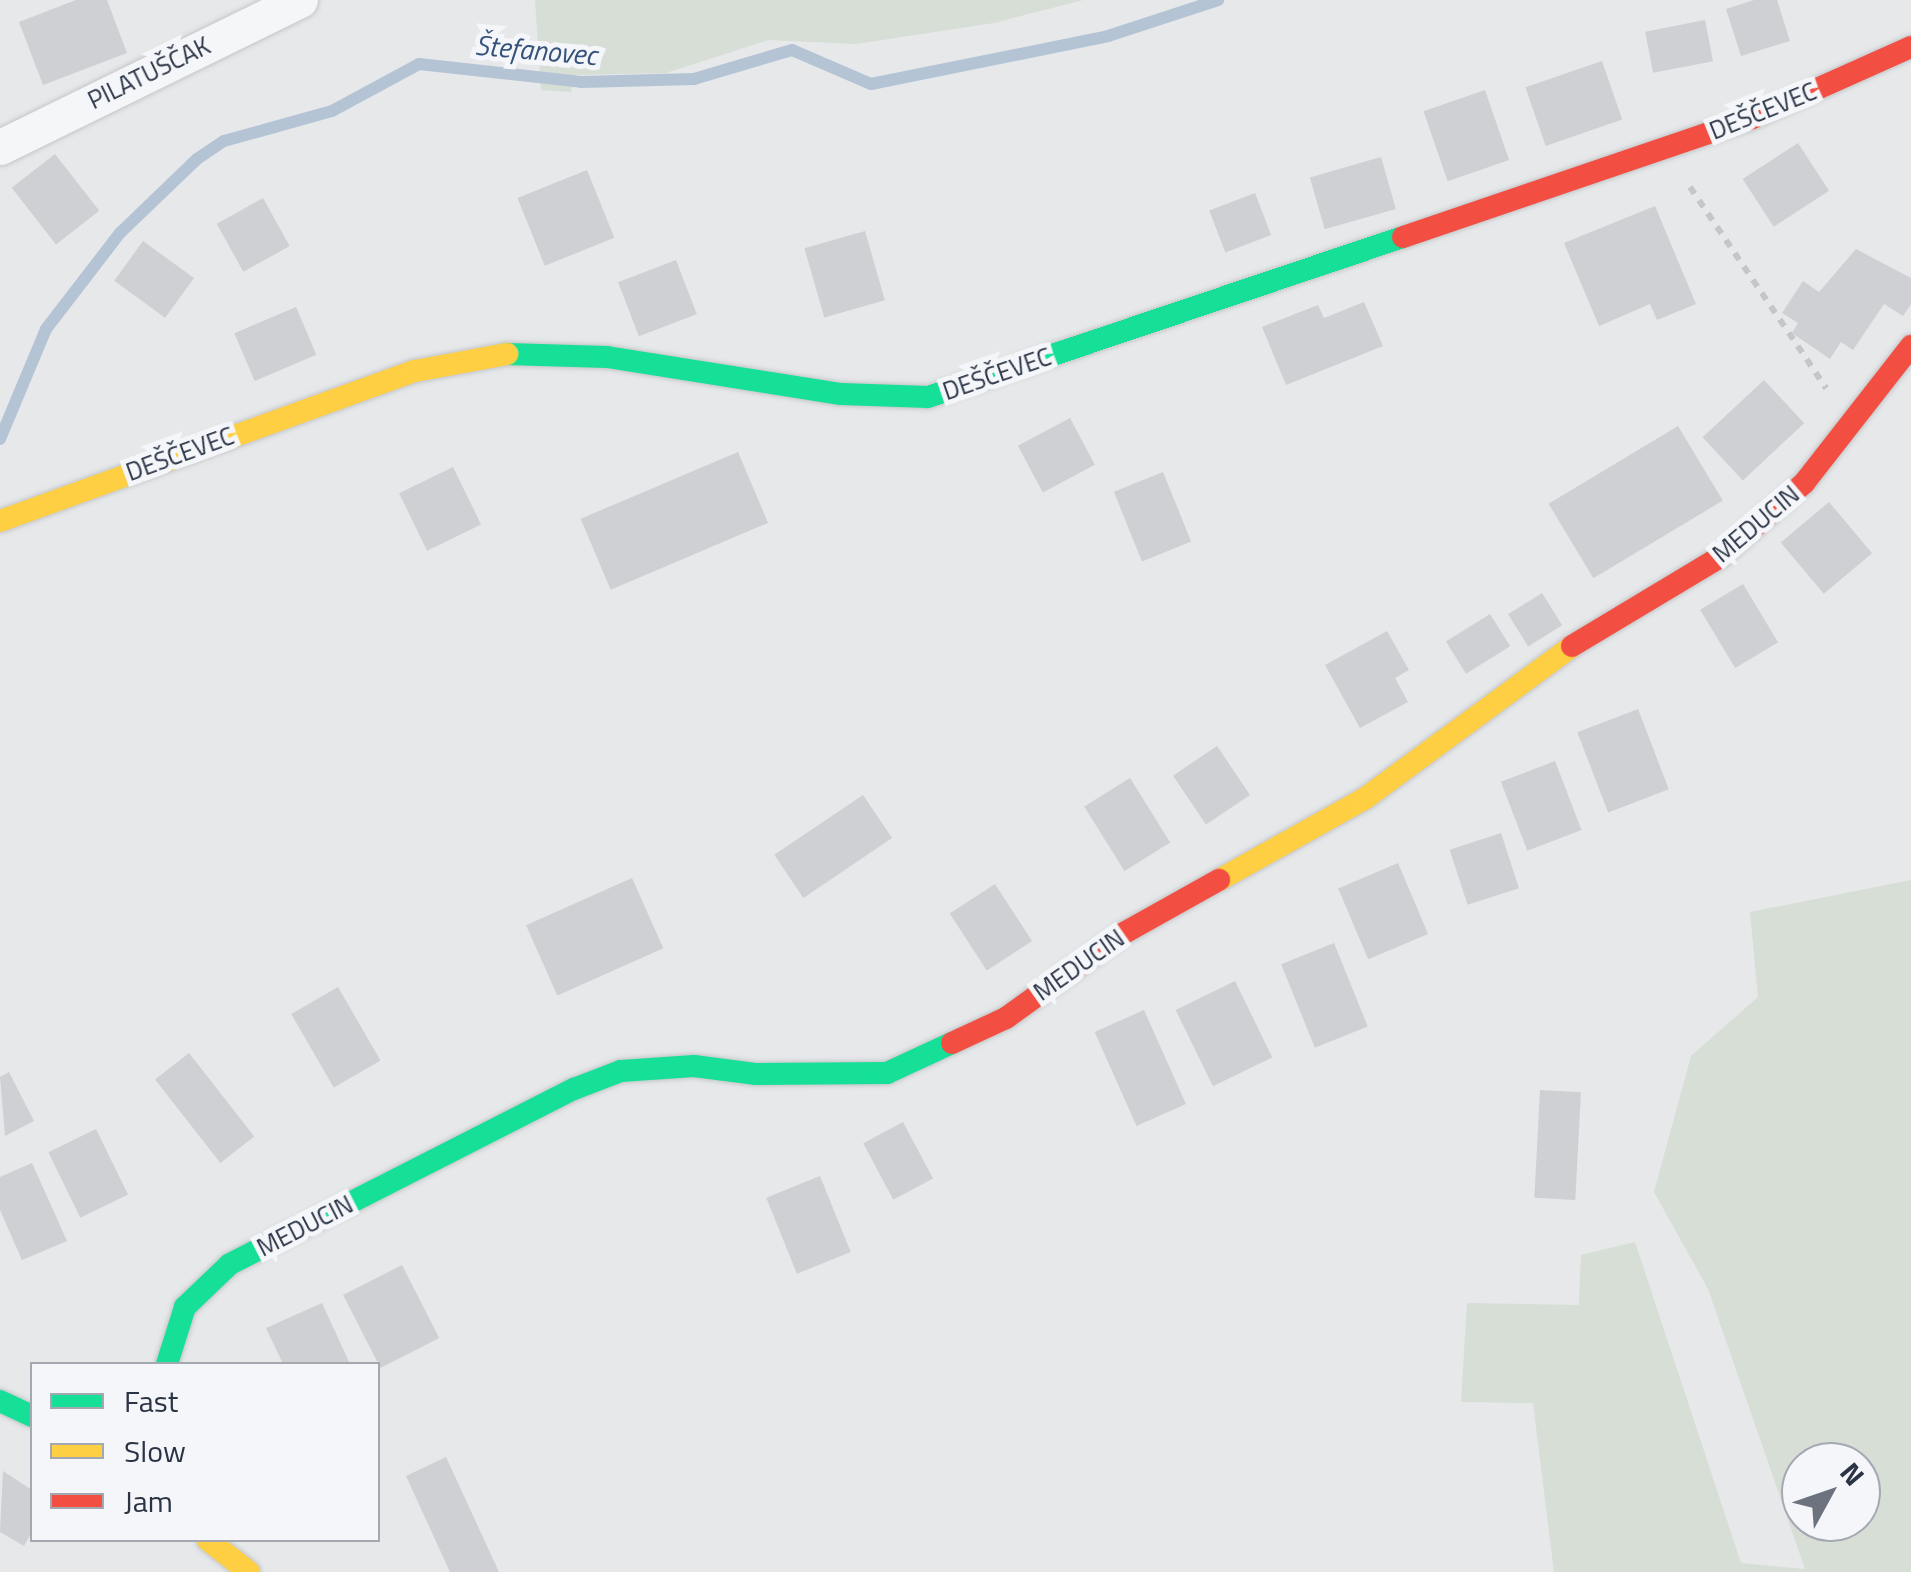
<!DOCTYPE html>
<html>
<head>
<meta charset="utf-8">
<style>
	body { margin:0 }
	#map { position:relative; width:1911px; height:1572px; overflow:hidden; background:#e6e8ea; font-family:"Titillium Web",sans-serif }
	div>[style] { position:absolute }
	.green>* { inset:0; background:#d6ded6 }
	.stream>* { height:12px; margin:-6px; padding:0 6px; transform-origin:6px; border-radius:6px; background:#b4c4d5 }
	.building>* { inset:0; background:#ced0d3; transform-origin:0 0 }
	.path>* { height:6px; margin-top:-3px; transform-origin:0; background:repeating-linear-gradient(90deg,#c5c6ca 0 8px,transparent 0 16px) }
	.roads { filter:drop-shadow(0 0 2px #c4c6c8) drop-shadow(0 0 2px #c4c6c8) }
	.street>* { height:35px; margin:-17.5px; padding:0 17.5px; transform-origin:17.5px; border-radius:17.5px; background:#f5f6f7 }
	.fast>* { height:22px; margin:-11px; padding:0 11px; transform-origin:11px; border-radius:11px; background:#16e098 }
	.slow>* { height:22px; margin:-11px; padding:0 11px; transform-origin:11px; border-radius:11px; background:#ffcf43 }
	.jam>* { height:22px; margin:-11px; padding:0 11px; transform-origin:11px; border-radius:11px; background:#f24e42 }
	span { translate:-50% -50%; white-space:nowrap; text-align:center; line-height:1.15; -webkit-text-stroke:10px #f4f6f9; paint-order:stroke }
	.street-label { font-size:25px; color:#2b3445 }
	.water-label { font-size:28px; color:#34527a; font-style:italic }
	.legend { position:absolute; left:30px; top:1362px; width:350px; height:180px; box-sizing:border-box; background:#f4f6f9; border:2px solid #a4a8b1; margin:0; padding:12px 18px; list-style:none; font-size:30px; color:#2b3445 }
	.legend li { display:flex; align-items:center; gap:20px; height:50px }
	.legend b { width:50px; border:2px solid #a4a8b1 }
	.north { position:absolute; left:1781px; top:1442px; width:100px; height:100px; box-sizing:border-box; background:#f4f6f9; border:2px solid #a4a8b1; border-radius:50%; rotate:50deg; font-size:28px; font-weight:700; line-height:40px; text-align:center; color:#2b3445 }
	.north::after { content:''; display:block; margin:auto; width:35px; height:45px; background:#6c737f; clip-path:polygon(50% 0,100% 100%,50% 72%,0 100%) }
</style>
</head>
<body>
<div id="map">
	<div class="green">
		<div style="clip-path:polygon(535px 0,1083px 0,994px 23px,856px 44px,769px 40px,666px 73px,574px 75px,571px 92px,541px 90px)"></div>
		<div style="clip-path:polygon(evenodd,1911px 880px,1911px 1572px,1554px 1572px,1533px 1403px,1461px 1402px,1467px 1303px,1579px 1305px,1581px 1255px,1635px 1242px,1741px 1563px,1805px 1569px,1708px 1289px,1654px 1192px,1691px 1056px,1758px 997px,1750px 912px,1911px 880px,1801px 1462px,1861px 1462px,1861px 1522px,1801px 1522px,1801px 1462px)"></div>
	</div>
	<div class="stream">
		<div style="left:0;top:439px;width:119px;rotate:-67.3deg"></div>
		<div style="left:46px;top:329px;width:121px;rotate:-52.4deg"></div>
		<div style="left:120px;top:233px;width:107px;rotate:-43.9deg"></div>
		<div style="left:197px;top:159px;width:32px;rotate:-34deg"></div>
		<div style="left:224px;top:141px;width:112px;rotate:-15.5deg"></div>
		<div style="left:332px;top:111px;width:99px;rotate:-28.4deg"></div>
		<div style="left:419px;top:64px;width:163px;rotate:6.3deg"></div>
		<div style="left:581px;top:82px;width:113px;rotate:-1.5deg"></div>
		<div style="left:694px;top:79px;width:102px;rotate:-16.5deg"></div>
		<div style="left:792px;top:50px;width:86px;rotate:23.3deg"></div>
		<div style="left:871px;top:84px;width:242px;rotate:-11.4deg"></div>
		<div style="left:1108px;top:36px;width:116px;rotate:-18.1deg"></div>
	</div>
	<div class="building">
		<div style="clip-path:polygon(76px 0,107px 0,127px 53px,43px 85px,19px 22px)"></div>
		<div style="clip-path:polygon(1754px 0,1777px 0,1790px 41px,1741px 56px,1726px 9px)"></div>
		<div style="left:1705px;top:20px;width:42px;height:61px;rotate:79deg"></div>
		<div style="left:1602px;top:61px;width:62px;height:81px;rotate:71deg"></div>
		<div style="left:1485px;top:90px;width:74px;height:65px;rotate:71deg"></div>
		<div style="left:1798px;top:143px;width:57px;height:66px;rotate:57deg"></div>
		<div style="left:55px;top:154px;width:72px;height:55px;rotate:52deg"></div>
		<div style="left:1381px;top:157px;width:54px;height:74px;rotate:74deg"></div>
		<div style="left:587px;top:170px;width:73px;height:75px;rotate:68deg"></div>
		<div style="left:1255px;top:193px;width:45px;height:49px;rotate:69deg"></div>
		<div style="left:263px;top:198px;width:55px;height:53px;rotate:61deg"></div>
		<div style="clip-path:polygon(1655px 206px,1696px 304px,1657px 320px,1650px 304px,1599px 326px,1564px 243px)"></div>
		<div style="left:865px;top:231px;width:72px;height:63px;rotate:74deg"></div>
		<div style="left:143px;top:241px;width:63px;height:49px;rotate:36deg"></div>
		<div style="clip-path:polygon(1856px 249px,1911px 278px,1911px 304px,1903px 316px,1884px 304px,1853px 350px,1841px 342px,1830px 359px,1792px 333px,1798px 323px,1782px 313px,1803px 281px,1819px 292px)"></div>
		<div style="left:676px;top:260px;width:58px;height:62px;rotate:69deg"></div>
		<div style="clip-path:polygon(1364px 302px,1383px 346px,1286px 385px,1262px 327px,1318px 305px,1324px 318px)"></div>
		<div style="left:296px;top:307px;width:52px;height:67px;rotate:67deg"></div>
		<div style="left:1764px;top:380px;width:59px;height:84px;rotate:47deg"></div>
		<div style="left:1070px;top:418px;width:53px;height:59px;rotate:62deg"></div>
		<div style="left:1678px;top:426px;width:87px;height:151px;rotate:59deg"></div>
		<div style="left:738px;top:452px;width:77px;height:171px;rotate:67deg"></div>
		<div style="left:453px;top:467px;width:64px;height:60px;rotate:64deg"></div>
		<div style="left:1163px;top:472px;width:75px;height:53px;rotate:68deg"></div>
		<div style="left:1829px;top:502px;width:67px;height:63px;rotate:50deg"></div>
		<div style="left:1743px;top:584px;width:68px;height:50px;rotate:59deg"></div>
		<div style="left:1542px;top:593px;width:38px;height:40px;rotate:58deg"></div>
		<div style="left:1490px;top:614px;width:38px;height:52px;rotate:58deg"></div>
		<div style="clip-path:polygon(1387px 631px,1409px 670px,1395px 678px,1408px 702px,1360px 728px,1325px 665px)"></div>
		<div style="left:1638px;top:709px;width:86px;height:65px;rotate:69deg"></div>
		<div style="left:1217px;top:746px;width:59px;height:53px;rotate:56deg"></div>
		<div style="left:1555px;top:761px;width:74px;height:58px;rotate:69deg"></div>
		<div style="left:1130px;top:778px;width:76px;height:54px;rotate:58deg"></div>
		<div style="left:863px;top:795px;width:52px;height:107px;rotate:56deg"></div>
		<div style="left:1501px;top:833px;width:58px;height:54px;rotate:72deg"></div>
		<div style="left:1398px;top:863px;width:77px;height:65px;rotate:67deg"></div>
		<div style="left:632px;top:878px;width:77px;height:116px;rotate:66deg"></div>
		<div style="left:995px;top:884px;width:68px;height:54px;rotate:57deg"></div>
		<div style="left:1334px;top:943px;width:90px;height:57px;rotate:68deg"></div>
		<div style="left:1235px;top:981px;width:85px;height:66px;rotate:64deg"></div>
		<div style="left:338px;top:987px;width:85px;height:54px;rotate:60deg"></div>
		<div style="left:1144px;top:1010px;width:103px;height:54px;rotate:66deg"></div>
		<div style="left:189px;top:1053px;width:106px;height:43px;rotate:52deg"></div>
		<div style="clip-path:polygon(9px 1072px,34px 1121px,5px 1136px,0 1077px)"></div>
		<div style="left:1540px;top:1090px;width:41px;height:108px;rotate:3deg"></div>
		<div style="left:903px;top:1122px;width:64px;height:45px;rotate:62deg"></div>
		<div style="left:96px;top:1129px;width:73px;height:53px;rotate:64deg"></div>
		<div style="clip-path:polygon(32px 1163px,67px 1241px,22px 1260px,0 1210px,0 1177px)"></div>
		<div style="left:820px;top:1176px;width:82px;height:58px;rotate:68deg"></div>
		<div style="left:402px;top:1265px;width:82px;height:66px;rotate:63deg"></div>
		<div style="clip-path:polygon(322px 1303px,350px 1364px,283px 1364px,266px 1328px)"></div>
		<div style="clip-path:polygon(446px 1457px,499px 1572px,450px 1572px,406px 1476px)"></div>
		<div style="clip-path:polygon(3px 1471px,32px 1490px,32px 1532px,24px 1546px,0 1532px)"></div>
	</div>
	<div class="path">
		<div style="left:1690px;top:187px;width:243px;rotate:55.9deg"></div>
	</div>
	<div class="roads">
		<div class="street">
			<div style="left:0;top:147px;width:334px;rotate:-26.1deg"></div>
		</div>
		<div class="fast">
			<div style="left:507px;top:354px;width:100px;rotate:1.7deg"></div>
			<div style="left:607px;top:357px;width:237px;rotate:9deg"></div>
			<div style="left:841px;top:394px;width:87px;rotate:2deg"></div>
			<div style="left:928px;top:397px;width:501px;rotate:-18.62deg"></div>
			<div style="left:167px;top:1364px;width:60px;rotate:-72.5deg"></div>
			<div style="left:185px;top:1307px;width:62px;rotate:-43.7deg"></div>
			<div style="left:230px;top:1264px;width:386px;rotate:-27deg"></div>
			<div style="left:574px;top:1089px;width:50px;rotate:-21deg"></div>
			<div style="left:621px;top:1071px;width:73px;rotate:-3.9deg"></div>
			<div style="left:694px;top:1066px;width:63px;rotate:7.4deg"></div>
			<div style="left:756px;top:1074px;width:131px;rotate:-0.4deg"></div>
			<div style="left:887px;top:1073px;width:72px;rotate:-24.8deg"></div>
			<div style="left:0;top:1401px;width:35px;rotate:25deg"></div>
		</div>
		<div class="slow">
			<div style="left:0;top:521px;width:441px;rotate:-19.9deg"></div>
			<div style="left:415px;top:371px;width:94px;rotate:-10.5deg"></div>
			<div style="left:1219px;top:880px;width:166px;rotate:-29.2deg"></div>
			<div style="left:1364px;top:799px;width:258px;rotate:-36.3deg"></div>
			<div style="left:208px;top:1540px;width:52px;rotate:38deg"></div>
		</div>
		<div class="jam">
			<div style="left:1403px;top:237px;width:369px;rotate:-18.8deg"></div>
			<div style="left:1752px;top:118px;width:174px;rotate:-24.1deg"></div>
			<div style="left:1572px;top:646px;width:173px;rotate:-31deg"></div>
			<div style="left:1720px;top:557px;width:112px;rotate:-41.4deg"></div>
			<div style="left:1804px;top:483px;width:174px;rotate:-52deg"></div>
			<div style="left:952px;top:1043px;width:60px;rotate:-24.8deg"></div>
			<div style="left:1006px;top:1018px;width:145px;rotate:-35.8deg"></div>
			<div style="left:1124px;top:933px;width:109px;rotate:-29.2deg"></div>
		</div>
	</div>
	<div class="street-label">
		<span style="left:149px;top:73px;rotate:-26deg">PILATUŠČAK</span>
		<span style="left:1763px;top:111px;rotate:-22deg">DEŠČEVEC</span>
		<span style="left:997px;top:374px;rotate:-19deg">DEŠČEVEC</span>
		<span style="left:180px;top:454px;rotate:-20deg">DEŠČEVEC</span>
		<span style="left:1756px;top:524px;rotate:-40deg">MEDUCIN</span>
		<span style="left:1079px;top:965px;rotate:-35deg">MEDUCIN</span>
		<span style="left:305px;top:1226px;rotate:-27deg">MEDUCIN</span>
	</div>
	<div class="water-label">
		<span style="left:536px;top:50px;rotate:5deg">Štefanovec</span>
	</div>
	<ul class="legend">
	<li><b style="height:12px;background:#16e098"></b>Fast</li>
	<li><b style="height:12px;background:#ffcf43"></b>Slow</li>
	<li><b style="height:12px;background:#f24e42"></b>Jam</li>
	</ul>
	<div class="north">N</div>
</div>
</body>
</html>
